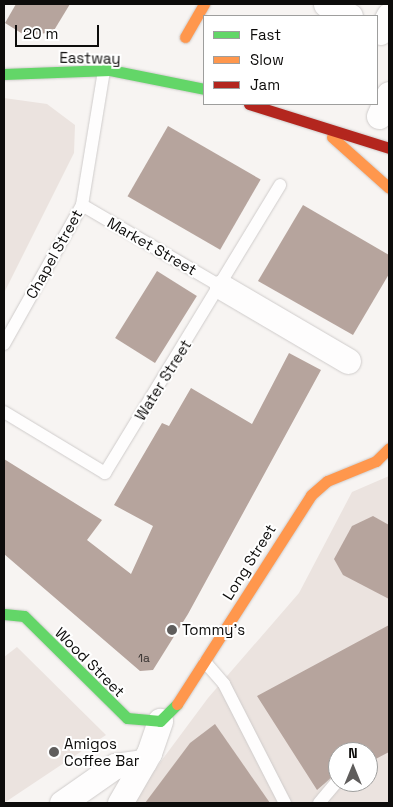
<!DOCTYPE html>
<html>
<head>
<meta charset="utf-8">
<style>
	body { margin:0 }
	#map { position:relative; width:393px; height:807px; overflow:hidden; background:#f7f4f2; font-family:"Space Grotesk",sans-serif }
	div>[style] { position:absolute }
	.built>* { inset:0; background:#ebe3df }
	.building>* { inset:0; background:#b6a49d; transform-origin:0 0 }
	.roads { filter:drop-shadow(0 0 1px #cfcccb) drop-shadow(0 0 1px #cfcccb) }
	.lane>* { height:12px; margin:-6px; padding:0 6px; transform-origin:6px; border-radius:6px; background:#fefdfd }
	.street>* { height:25px; margin:-12.5px; padding:0 12.5px; transform-origin:12.5px; border-radius:12.5px; background:#fefdfd }
	.fast>* { height:11px; margin:-5.5px; padding:0 5.5px; transform-origin:5.5px; border-radius:5.5px; background:#63d668 }
	.slow>* { height:11px; margin:-5.5px; padding:0 5.5px; transform-origin:5.5px; border-radius:5.5px; background:#ff974d }
	.jam>* { height:11px; margin:-5.5px; padding:0 5.5px; transform-origin:5.5px; border-radius:5.5px; background:#b3261e }
	.dots>* { width:14px; height:14px; translate:-50% -50%; box-sizing:border-box; border:2px solid #fff; border-radius:50% }
	span { translate:-50% -50%; white-space:nowrap; text-align:center; line-height:1.15; -webkit-text-stroke:4px #fff; paint-order:stroke }
	.number-label { font-size:12px; color:#373230 }
	.number-label span { -webkit-text-stroke-width:0 }
	.street-label { font-size:15px; color:#0d0c0b }
	.poi-label { font-size:15px; color:#0d0c0b }
	.left { translate:0 -50%; text-align:left }
	.frame { position:absolute; inset:0; border:5px solid #0d0c0b; pointer-events:none }
	.legend { position:absolute; left:203px; top:15px; width:175px; height:90px; box-sizing:border-box; background:#fff; border:1px solid #9e9e9d; margin:0; padding:6px 9px; list-style:none; font-size:15px; color:#0d0c0b }
	.legend li { display:flex; align-items:center; gap:10px; height:25px }
	.legend b { width:25px; border:1px solid #9e9e9d }
	.north { position:absolute; left:328px; top:742px; width:50px; height:50px; box-sizing:border-box; background:#fff; border:1px solid #9e9e9d; border-radius:50%; rotate:0deg; font-size:14px; font-weight:700; line-height:20px; text-align:center; color:#0d0c0b }
	.north::after { content:''; display:block; margin:auto; width:18px; height:22px; background:#5f5d5c; clip-path:polygon(50% 0,100% 100%,50% 72%,0 100%) }
	.scale { position:absolute; left:15px; top:25px; width:84px; height:22px; box-sizing:border-box; border:2px solid #0d0c0b; border-top:0; padding-left:6px; font-size:15px; line-height:18px; white-space:nowrap; color:#0d0c0b; -webkit-text-stroke:4px #fff; paint-order:stroke }
</style>
</head>
<body>
<div id="map">
	<div class="built">
		<div style="clip-path:polygon(4px 98px,47px 104px,75px 125px,74px 153px,4px 293px)"></div>
		<div style="clip-path:polygon(evenodd,389px 476px,389px 803px,130px 803px,208px 698px,299px 593px,352px 492px,389px 476px,338px 752px,368px 752px,368px 782px,338px 782px,338px 752px)"></div>
		<div style="clip-path:polygon(17px 647px,106px 735px,4px 803px,4px 657px)"></div>
	</div>
	<div class="building">
		<div style="clip-path:polygon(16px 4px,70px 4px,53px 32px,26px 36px,5px 23px)"></div>
		<div style="left:168px;top:126px;width:107px;height:81px;rotate:30deg"></div>
		<div style="clip-path:polygon(303px 205px,389px 255px,389px 274px,353px 335px,258px 281px)"></div>
		<div style="left:157px;top:271px;width:47px;height:79px;rotate:32deg"></div>
		<div style="clip-path:polygon(289px 353px,321px 370px,188px 614px,153px 670px,140px 671px,4px 554px,4px 459px,102px 520px,87px 540px,131px 574px,153px 526px,114px 505px,162px 423px,169px 426px,191px 388px,252px 424px)"></div>
		<div style="clip-path:polygon(373px 516px,389px 525px,389px 599px,343px 575px,334px 559px,352px 526px)"></div>
		<div style="clip-path:polygon(389px 625px,389px 752px,368px 763px,368px 752px,338px 752px,338px 772px,317px 790px,257px 696px)"></div>
		<div style="clip-path:polygon(215px 724px,270px 803px,145px 803px,190px 743px)"></div>
	</div>
	<div class="roads">
		<div class="lane">
			<div style="left:82px;top:205px;width:162px;rotate:30.4deg"></div>
			<div style="left:4px;top:344px;width:159px;rotate:-60.7deg"></div>
			<div style="left:82px;top:205px;width:137px;rotate:-80.7deg"></div>
			<div style="left:4px;top:412px;width:118px;rotate:31.1deg"></div>
			<div style="left:105px;top:473px;width:337px;rotate:-58.7deg"></div>
			<div style="left:205px;top:662px;width:29px;rotate:49deg"></div>
			<div style="left:224px;top:684px;width:134px;rotate:62.9deg"></div>
			<div style="left:319px;top:803px;width:30px;rotate:-50deg"></div>
		</div>
		<div class="street">
			<div style="left:326px;top:4px;width:27px;rotate:27deg"></div>
			<div style="left:380px;top:32px;width:19px;rotate:-62deg"></div>
			<div style="left:379px;top:116px;width:24px;rotate:-66deg"></div>
			<div style="left:222px;top:287px;width:146px;rotate:30.4deg"></div>
			<div style="left:62px;top:803px;width:65px;rotate:-34.9deg"></div>
			<div style="left:115px;top:766px;width:29px;rotate:-8deg"></div>
			<div style="left:120px;top:803px;width:58px;rotate:-59.9deg"></div>
			<div style="left:149px;top:753px;width:34px;rotate:-71deg"></div>
		</div>
		<div class="fast">
			<div style="left:4px;top:74px;width:106px;rotate:-2.2deg"></div>
			<div style="left:110px;top:70px;width:96px;rotate:11.4deg"></div>
			<div style="left:4px;top:614px;width:20px;rotate:6deg"></div>
			<div style="left:24px;top:616px;width:145px;rotate:44.7deg"></div>
			<div style="left:127px;top:718px;width:33px;rotate:5deg"></div>
			<div style="left:160px;top:721px;width:24px;rotate:-45deg"></div>
		</div>
		<div class="slow">
			<div style="left:185px;top:37px;width:38px;rotate:-60deg"></div>
			<div style="left:332px;top:137px;width:76px;rotate:41.8deg"></div>
			<div style="left:177px;top:704px;width:248px;rotate:-57.3deg"></div>
			<div style="left:311px;top:495px;width:21px;rotate:-41deg"></div>
			<div style="left:327px;top:481px;width:53px;rotate:-22.2deg"></div>
			<div style="left:376px;top:461px;width:18px;rotate:-45deg"></div>
		</div>
		<div class="jam">
			<div style="left:249px;top:104px;width:147px;rotate:17.4deg"></div>
		</div>
	</div>
	<div class="dots">
		<div style="left:172px;top:630px;background:#5f5d5c"></div>
		<div style="left:54px;top:752px;background:#5f5d5c"></div>
	</div>
	<div class="number-label">
		<span style="left:144px;top:659px">1a</span>
	</div>
	<div class="street-label">
		<span style="left:90px;top:58px;rotate:1deg">Eastway</span>
		<span style="left:152px;top:246px;rotate:30deg">Market Street</span>
		<span style="left:54px;top:254px;rotate:-61deg">Chapel Street</span>
		<span style="left:163px;top:380px;rotate:-58deg">Water Street</span>
		<span style="left:249px;top:562px;rotate:-58deg">Long Street</span>
		<span style="left:90px;top:662px;rotate:45deg">Wood Street</span>
	</div>
	<div class="poi-label">
		<span class="left" style="left:182px;top:630px">Tommy's</span>
		<span class="left" style="left:64px;top:752px">Amigos<br>Coffee Bar</span>
	</div>
	<div class="frame"></div>
	<ul class="legend">
	<li><b style="height:6px;background:#63d668"></b>Fast</li>
	<li><b style="height:6px;background:#ff974d"></b>Slow</li>
	<li><b style="height:6px;background:#b3261e"></b>Jam</li>
	</ul>
	<div class="north">N</div>
	<div class="scale">20 m</div>
</div>
</body>
</html>
